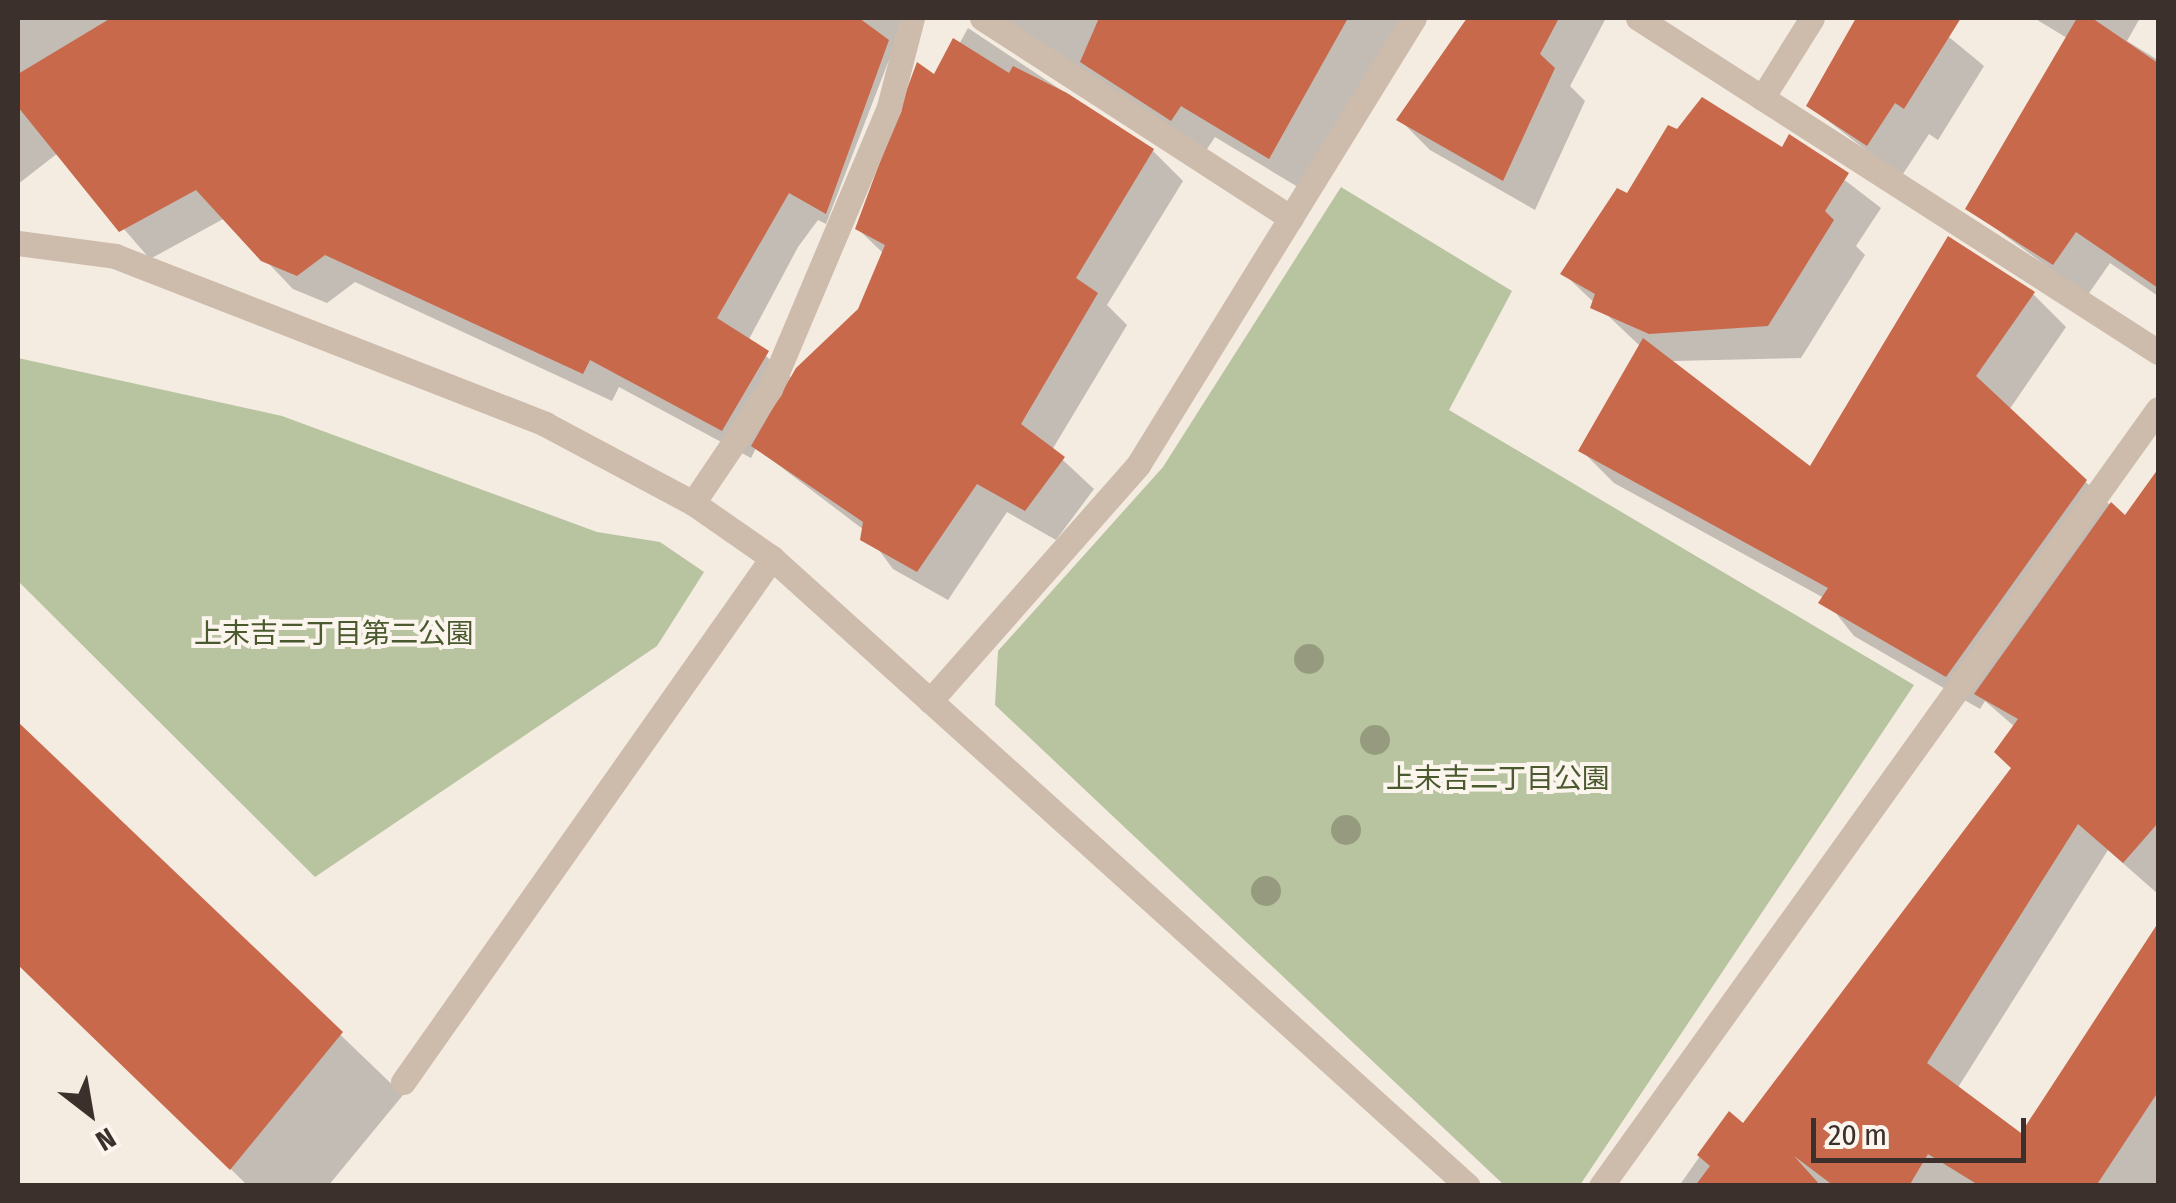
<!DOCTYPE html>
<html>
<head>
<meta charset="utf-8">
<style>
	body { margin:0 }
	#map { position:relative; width:2176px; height:1203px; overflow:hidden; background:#f4ebe1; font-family:"Fira Sans Condensed","Noto Sans JP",sans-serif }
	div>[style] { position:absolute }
	.green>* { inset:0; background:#b8c4a0 }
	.shadow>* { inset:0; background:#0003 }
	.building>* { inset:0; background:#c8694b }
	.lane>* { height:25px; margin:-12.5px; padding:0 12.5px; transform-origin:12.5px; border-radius:12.5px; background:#cdbbac }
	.street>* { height:25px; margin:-12.5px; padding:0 12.5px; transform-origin:12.5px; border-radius:12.5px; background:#cdbbac }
	.trees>* { width:30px; height:30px; margin:-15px; border-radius:50%; background:#969b7f }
	span { translate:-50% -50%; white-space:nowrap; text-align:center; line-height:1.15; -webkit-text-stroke:8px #fbf5ee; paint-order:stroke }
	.park-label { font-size:28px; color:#4a5a2e }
	.frame { position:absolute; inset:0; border:20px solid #3b302b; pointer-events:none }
	.north { position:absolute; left:40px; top:1063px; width:100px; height:100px; -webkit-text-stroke:8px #fbf5ee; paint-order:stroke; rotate:149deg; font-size:28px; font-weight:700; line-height:40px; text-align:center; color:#3b302b }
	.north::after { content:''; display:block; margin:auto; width:35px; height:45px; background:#3b302b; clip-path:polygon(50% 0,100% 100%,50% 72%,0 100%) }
	.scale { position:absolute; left:1811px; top:1118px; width:215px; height:45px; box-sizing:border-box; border:5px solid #3b302b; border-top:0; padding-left:12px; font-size:30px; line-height:35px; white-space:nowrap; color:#3b302b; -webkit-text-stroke:8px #fbf5ee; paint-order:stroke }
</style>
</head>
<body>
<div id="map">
	<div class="green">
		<div style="clip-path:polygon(1341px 187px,1512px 291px,1449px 410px,1914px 685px,1580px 1185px,1504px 1185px,995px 705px,998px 651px,1163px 467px)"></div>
		<div style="clip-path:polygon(18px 358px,282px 416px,597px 532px,660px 542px,704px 572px,657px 646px,315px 877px,18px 581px)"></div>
	</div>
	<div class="shadow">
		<div style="clip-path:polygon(18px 18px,905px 18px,826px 224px,818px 220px,798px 247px,748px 341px,793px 379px,860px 311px,884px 254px,858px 229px,968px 28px,1153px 151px,1183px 181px,1107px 305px,1127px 325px,1052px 450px,1094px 489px,1056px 540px,1007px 512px,948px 600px,893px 569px,864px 530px,756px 448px,751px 458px,619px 387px,612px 401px,355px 282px,327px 303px,293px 289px,225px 218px,150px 259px,58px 153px,18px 184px)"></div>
		<div style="clip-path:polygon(999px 18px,1401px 18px,1303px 190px,1215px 137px,1205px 152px)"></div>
		<div style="clip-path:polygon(1470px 18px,1606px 18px,1570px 86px,1585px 101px,1535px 210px,1430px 150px,1399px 119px)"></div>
		<div style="clip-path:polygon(1859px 18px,1926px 18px,1984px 66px,1938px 140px,1929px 134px,1901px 177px,1809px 106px)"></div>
		<div style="clip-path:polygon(2034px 18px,2140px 18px,2127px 41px,2158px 60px,2158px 296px,2110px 263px,2087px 296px,1968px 208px,2067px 38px)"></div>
		<div style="clip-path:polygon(1790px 138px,1881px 208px,1856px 246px,1865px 255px,1801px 358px,1673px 361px,1810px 470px,2033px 294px,2066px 327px,2009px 410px,2125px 519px,2158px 473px,2158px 894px,2108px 850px,1957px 1089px,2022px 1137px,2158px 928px,2158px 1186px,1679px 1186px,1729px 1115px,1744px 1126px,2014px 769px,2015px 727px,1985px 701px,1980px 709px,1854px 636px,1824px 598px,1614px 483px,1581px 450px,1640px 346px,1564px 274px,1628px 197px,1783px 150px)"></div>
		<div style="clip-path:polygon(18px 725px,403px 1095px,328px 1186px,248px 1186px,18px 959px)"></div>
	</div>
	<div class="building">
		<div style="clip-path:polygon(111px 18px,859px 18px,889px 40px,826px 214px,789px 193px,717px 318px,769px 351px,722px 431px,590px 360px,583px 374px,325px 255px,297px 276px,261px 261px,196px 190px,119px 232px,18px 107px,18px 74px)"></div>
		<div style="clip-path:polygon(1099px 18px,1348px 18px,1269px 159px,1181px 106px,1171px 121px,1080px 62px)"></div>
		<div style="clip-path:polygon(1467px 18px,1559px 18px,1540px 54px,1555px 68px,1503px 181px,1396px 120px)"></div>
		<div style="clip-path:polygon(1856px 18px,1961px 18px,1904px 109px,1895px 103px,1867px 146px,1806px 106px)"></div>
		<div style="clip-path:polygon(2077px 18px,2092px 18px,2158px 63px,2158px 288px,2076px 232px,2053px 265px,1965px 209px)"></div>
		<div style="clip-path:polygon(953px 38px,1009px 73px,1013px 66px,1067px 93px,1154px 149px,1076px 278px,1098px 293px,1021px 424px,1065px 457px,1025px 511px,977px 484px,917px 572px,860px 540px,863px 522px,751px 446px,796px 368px,858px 309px,885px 245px,855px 229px,917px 62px,934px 74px)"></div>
		<div style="clip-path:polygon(1702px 97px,1782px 147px,1789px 134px,1849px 173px,1825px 211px,1834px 220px,1768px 326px,1649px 334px,1590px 308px,1595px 294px,1560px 274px,1617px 188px,1627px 193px,1668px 125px,1677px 129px)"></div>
		<div style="clip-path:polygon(1948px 236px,2035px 292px,1976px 376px,2087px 480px,1946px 677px,1818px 603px,1828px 588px,1578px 451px,1643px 338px,1810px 466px)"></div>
		<div style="clip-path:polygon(2158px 469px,2158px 823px,2123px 863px,2078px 824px,1927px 1063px,2021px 1133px,2158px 923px,2158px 1092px,2096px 1186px,1980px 1186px,1928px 1154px,1909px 1186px,1834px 1186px,1794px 1156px,1821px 1186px,1695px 1186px,1710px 1166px,1697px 1155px,1729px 1111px,1743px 1123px,2011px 768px,1994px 752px,2018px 719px,1974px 694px,2111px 502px,2125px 515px)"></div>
		<div style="clip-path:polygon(18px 722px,343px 1032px,230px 1170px,18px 965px)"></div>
	</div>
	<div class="lane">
		<div style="left:982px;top:18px;width:368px;rotate:32.9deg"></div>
		<div style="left:1762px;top:98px;width:94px;rotate:-58deg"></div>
		<div style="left:770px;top:389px;width:306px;rotate:-67.1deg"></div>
		<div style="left:889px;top:107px;width:92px;rotate:-75.5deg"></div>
		<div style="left:403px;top:1082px;width:641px;rotate:-54.85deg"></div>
	</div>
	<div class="street">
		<div style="left:1638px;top:18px;width:618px;rotate:32.71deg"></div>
		<div style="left:18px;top:243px;width:98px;rotate:7.6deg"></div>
		<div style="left:115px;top:256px;width:462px;rotate:21.3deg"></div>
		<div style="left:545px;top:424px;width:168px;rotate:28.1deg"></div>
		<div style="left:693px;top:503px;width:96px;rotate:34.8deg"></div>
		<div style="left:772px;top:558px;width:937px;rotate:42.06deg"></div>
		<div style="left:693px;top:503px;width:138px;rotate:-56deg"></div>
		<div style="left:930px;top:701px;width:315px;rotate:-48.6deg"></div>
		<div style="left:1138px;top:465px;width:525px;rotate:-58.31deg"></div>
		<div style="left:1601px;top:1186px;width:956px;rotate:-54.36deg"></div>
	</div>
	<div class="trees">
		<div style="left:1309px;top:659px"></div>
		<div style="left:1375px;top:740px"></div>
		<div style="left:1346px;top:830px"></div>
		<div style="left:1266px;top:891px"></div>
	</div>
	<div class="park-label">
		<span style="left:334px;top:634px">上末吉二丁目第二公園</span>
		<span style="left:1498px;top:779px">上末吉二丁目公園</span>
	</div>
	<div class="frame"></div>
	<div class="north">N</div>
	<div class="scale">20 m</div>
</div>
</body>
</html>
